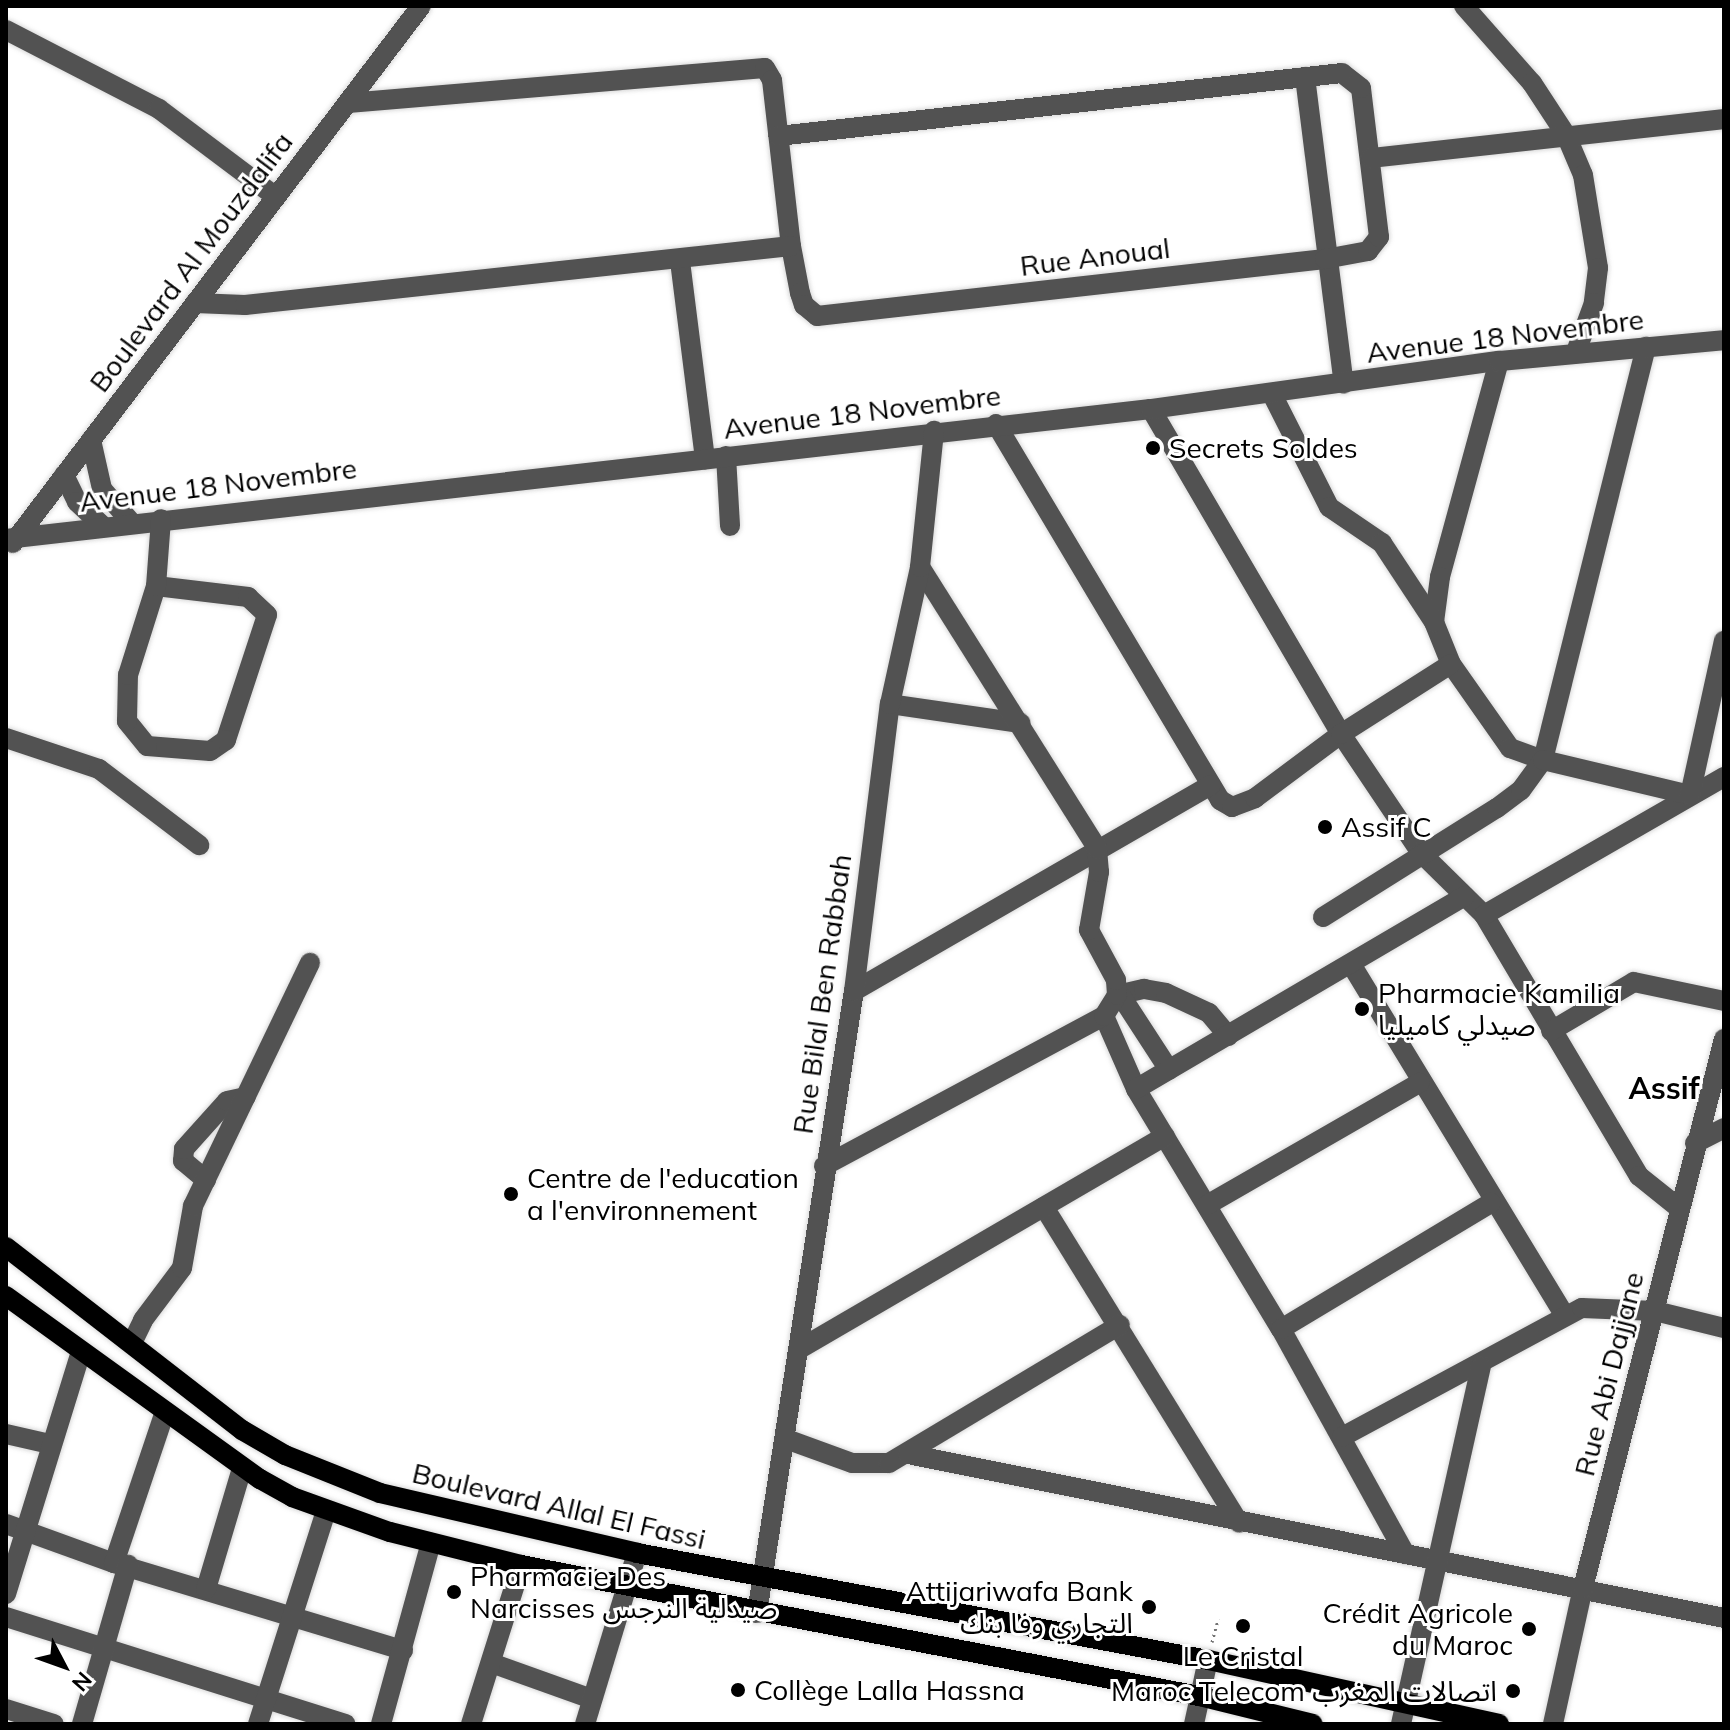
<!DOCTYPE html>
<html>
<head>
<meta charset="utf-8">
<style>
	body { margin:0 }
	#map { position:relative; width:1730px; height:1730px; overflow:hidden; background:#fff; font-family:Mulish,"Noto Sans Arabic",sans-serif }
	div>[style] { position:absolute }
	.path>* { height:3px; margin-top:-1.5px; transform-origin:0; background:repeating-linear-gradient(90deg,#747474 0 2px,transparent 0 6px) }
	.roads { filter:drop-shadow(0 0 2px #dbdbdb) drop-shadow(0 0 2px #dbdbdb) }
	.minor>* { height:20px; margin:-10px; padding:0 10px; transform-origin:10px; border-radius:10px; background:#525252 }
	.major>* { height:20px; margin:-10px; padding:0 10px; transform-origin:10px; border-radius:10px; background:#000 }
	.dots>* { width:22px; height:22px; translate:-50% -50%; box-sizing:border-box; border:4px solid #fff; border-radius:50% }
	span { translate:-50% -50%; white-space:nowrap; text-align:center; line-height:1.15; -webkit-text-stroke:6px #fff; paint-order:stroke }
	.street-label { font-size:28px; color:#000 }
	.poi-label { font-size:28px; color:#000 }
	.left { translate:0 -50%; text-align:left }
	.right { translate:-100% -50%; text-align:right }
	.neighbourhood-label { font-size:30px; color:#000; font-weight:700 }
	.frame { position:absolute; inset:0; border:8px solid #000; pointer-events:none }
	.north { position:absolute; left:24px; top:1626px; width:80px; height:80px; -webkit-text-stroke:6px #fff; paint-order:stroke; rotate:131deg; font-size:22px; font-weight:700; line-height:32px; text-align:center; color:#000 }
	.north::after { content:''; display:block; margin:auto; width:28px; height:36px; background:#000; clip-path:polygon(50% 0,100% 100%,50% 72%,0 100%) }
</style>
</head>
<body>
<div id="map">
	<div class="path">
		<div style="left:1212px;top:1642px;width:24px;rotate:-75deg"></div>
	</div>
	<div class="roads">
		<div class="minor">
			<div style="left:1464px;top:6px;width:103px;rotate:48.6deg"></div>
			<div style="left:1532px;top:83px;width:62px;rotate:56.8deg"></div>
			<div style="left:1566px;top:135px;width:43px;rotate:67deg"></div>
			<div style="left:1583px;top:175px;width:94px;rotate:80.8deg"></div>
			<div style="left:1598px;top:268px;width:35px;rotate:97deg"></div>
			<div style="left:1594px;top:303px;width:52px;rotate:110.2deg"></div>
			<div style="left:6px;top:30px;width:172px;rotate:27.3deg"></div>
			<div style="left:159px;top:109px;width:146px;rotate:36.9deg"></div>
			<div style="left:1305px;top:77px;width:309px;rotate:82.8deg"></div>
			<div style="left:348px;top:103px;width:418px;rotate:-4.8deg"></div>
			<div style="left:765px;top:68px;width:14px;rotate:60deg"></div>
			<div style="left:772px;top:80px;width:167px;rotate:83.5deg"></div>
			<div style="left:791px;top:246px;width:48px;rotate:79.2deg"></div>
			<div style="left:800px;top:293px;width:13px;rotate:72deg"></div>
			<div style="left:804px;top:305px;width:17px;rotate:40deg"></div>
			<div style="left:817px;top:316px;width:511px;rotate:-6.4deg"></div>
			<div style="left:1325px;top:259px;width:44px;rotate:-10.5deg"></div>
			<div style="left:1368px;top:251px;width:18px;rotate:-52deg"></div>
			<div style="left:1379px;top:237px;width:150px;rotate:-96.9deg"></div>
			<div style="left:1361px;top:88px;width:24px;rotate:-142deg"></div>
			<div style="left:1342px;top:73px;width:567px;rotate:173.62deg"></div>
			<div style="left:1371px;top:158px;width:355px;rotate:-6.3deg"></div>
			<div style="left:680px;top:261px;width:200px;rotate:82.8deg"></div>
			<div style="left:195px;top:303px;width:50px;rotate:2.3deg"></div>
			<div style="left:245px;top:305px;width:549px;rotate:-6.17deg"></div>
			<div style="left:1499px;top:361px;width:224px;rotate:105.3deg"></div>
			<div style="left:1440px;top:577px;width:45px;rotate:97.6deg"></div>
			<div style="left:1434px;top:622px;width:45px;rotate:68deg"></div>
			<div style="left:1451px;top:664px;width:103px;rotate:54.9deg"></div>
			<div style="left:1510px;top:748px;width:35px;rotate:20deg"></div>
			<div style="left:1543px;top:760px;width:426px;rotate:-76deg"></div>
			<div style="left:1272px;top:394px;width:127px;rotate:63.2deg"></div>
			<div style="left:1329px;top:507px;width:64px;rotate:34.2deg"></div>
			<div style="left:1382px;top:543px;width:95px;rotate:56.6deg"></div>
			<div style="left:1151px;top:409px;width:376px;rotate:59.7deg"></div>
			<div style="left:1341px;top:734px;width:143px;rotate:56.1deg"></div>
			<div style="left:1421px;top:853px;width:88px;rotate:44.5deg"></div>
			<div style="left:1484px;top:915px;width:304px;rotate:59.3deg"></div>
			<div style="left:1639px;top:1176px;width:51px;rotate:38.7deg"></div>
			<div style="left:996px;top:424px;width:438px;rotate:59.2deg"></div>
			<div style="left:1220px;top:800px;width:14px;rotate:30deg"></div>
			<div style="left:1232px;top:807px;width:25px;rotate:-21deg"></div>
			<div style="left:1255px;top:798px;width:107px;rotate:-36.7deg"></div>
			<div style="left:1341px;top:734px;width:130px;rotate:-32.5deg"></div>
			<div style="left:91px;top:440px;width:50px;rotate:77.3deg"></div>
			<div style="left:102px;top:489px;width:44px;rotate:48.7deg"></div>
			<div style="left:726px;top:456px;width:70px;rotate:86.7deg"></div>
			<div style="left:64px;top:475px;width:30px;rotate:64deg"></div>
			<div style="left:77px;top:502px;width:35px;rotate:43deg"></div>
			<div style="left:6px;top:539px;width:1152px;rotate:-6.48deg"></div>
			<div style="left:1151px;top:409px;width:351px;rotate:-7.9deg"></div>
			<div style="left:1499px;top:361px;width:226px;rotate:-5.3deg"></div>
			<div style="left:13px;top:543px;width:674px;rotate:-52.77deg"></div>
			<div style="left:156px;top:586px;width:93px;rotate:6.8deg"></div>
			<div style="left:248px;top:597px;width:26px;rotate:43deg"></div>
			<div style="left:267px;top:615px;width:132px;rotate:108.2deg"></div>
			<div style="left:226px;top:740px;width:19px;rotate:145deg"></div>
			<div style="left:210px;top:751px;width:63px;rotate:-175.5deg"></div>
			<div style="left:147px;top:746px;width:32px;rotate:-129deg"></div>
			<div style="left:127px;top:721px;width:46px;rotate:-88.8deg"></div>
			<div style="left:128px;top:675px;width:93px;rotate:-72.5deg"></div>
			<div style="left:156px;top:586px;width:67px;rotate:-85.7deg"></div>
			<div style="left:890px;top:704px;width:132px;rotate:8.3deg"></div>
			<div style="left:6px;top:738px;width:98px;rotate:18.4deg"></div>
			<div style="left:99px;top:769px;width:126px;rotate:37.2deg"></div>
			<div style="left:1484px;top:915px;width:277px;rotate:-29.9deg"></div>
			<div style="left:1323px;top:917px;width:205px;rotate:-32.1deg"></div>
			<div style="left:1497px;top:808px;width:30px;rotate:-37deg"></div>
			<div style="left:1521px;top:790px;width:37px;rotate:-54deg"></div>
			<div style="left:1543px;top:760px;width:151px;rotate:13.4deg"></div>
			<div style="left:1690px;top:795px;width:158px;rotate:-77.6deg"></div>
			<div style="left:1351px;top:964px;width:411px;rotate:58.7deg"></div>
			<div style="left:854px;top:991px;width:412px;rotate:-30deg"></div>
			<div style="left:1117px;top:995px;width:28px;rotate:-13deg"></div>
			<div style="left:1144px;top:989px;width:22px;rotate:10deg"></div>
			<div style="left:1166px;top:993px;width:47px;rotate:24.9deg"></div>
			<div style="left:1209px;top:1013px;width:30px;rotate:50deg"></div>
			<div style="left:1121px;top:996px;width:88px;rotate:57deg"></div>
			<div style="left:1104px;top:1016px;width:80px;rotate:66.3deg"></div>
			<div style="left:1136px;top:1089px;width:280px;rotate:58.9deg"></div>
			<div style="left:1281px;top:1329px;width:257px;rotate:61.1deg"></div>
			<div style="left:1551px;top:1031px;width:96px;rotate:-30.6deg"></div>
			<div style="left:1634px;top:982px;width:92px;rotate:11.9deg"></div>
			<div style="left:1136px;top:1089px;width:381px;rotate:-30.4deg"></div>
			<div style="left:1695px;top:1143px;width:33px;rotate:-27deg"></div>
			<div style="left:824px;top:1166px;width:318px;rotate:-28.2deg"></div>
			<div style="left:1104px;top:1016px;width:25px;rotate:-58deg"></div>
			<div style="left:1117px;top:995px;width:15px;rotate:-94deg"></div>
			<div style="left:1116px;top:980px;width:57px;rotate:-118.4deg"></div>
			<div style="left:1089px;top:930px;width:59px;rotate:-80.2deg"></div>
			<div style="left:1099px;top:872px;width:24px;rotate:-95deg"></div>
			<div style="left:1097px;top:848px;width:332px;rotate:-122.2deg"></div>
			<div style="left:206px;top:1180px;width:30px;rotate:-140deg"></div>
			<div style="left:183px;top:1161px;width:12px;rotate:-85deg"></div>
			<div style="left:184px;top:1149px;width:64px;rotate:-48.1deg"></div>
			<div style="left:227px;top:1101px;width:19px;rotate:-12deg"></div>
			<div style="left:1207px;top:1205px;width:245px;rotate:-29.9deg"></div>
			<div style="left:1044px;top:1207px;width:371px;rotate:58.3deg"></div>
			<div style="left:1281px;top:1329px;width:245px;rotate:-31deg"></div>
			<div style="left:132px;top:1343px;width:25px;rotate:-64deg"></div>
			<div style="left:143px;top:1320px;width:65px;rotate:-53.1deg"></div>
			<div style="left:182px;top:1268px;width:63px;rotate:-79.9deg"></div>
			<div style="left:193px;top:1206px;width:270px;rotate:-64.3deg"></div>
			<div style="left:801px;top:1348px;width:421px;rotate:-30.2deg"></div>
			<div style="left:6px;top:1434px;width:45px;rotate:12.8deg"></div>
			<div style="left:1342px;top:1437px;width:272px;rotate:-28.3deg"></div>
			<div style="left:1582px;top:1308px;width:73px;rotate:2.4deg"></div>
			<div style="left:1655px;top:1311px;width:71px;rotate:13.8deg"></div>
			<div style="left:786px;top:1439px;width:70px;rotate:20deg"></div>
			<div style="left:852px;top:1463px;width:37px"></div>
			<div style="left:889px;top:1463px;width:269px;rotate:-30.9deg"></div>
			<div style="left:908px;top:1454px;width:832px;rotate:11.36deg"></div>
			<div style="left:6px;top:1524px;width:115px;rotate:19.9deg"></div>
			<div style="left:114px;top:1563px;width:302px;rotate:16.8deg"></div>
			<div style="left:114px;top:1563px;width:157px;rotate:-71.4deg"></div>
			<div style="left:206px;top:1589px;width:126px;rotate:-73.4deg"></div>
			<div style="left:6px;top:1594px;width:253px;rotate:-72.8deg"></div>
			<div style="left:757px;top:1613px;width:630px;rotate:-81.14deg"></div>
			<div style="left:854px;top:991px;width:289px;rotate:-82.9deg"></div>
			<div style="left:890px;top:704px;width:140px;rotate:-77.6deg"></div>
			<div style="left:920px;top:567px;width:137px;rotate:-84.1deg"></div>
			<div style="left:6px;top:1617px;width:356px;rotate:17.5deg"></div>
			<div style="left:494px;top:1664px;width:104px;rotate:19.7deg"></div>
			<div style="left:6px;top:1709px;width:50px;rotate:17.4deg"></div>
			<div style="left:82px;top:1724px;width:166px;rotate:-73.9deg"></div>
			<div style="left:258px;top:1724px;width:224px;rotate:-72.3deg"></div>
			<div style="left:381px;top:1724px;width:188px;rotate:-74.6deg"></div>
			<div style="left:471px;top:1724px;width:167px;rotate:-72.5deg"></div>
			<div style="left:585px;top:1724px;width:179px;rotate:-73.1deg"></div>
			<div style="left:1194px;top:1724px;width:66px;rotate:-77.7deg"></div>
			<div style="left:1401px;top:1724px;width:366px;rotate:-77.4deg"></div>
			<div style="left:1553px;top:1724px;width:139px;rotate:-77.6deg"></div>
			<div style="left:1583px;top:1588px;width:567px;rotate:-75.6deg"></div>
		</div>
		<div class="major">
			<div style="left:6px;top:1247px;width:299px;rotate:37.8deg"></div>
			<div style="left:242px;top:1430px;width:50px;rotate:30.2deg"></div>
			<div style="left:285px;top:1455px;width:102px;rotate:21.8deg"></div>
			<div style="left:380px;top:1493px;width:264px;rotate:13.1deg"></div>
			<div style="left:637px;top:1553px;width:581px;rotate:10.61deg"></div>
			<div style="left:1208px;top:1660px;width:298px;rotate:12.4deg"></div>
			<div style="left:6px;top:1296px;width:313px;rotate:35.8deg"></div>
			<div style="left:260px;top:1479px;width:37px;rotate:29deg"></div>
			<div style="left:292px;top:1497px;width:104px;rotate:19.7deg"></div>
			<div style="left:390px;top:1532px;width:135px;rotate:14.1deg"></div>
			<div style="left:521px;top:1565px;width:691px;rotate:10.94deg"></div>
			<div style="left:1199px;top:1696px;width:117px;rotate:13.8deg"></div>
		</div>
	</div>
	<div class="dots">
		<div style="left:1153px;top:448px;background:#000"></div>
		<div style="left:1325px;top:827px;background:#000"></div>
		<div style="left:1362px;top:1009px;background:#000"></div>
		<div style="left:511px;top:1194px;background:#000"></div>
		<div style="left:454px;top:1592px;background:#000"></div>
		<div style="left:1149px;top:1607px;background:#000"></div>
		<div style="left:1243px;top:1626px;background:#000"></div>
		<div style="left:1529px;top:1629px;background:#000"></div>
		<div style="left:738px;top:1690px;background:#000"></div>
		<div style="left:1513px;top:1691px;background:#000"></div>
	</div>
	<div class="street-label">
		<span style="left:1095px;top:257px;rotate:-7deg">Rue Anoual</span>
		<span style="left:191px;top:262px;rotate:-53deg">Boulevard Al Mouzdalifa</span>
		<span style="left:1505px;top:336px;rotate:-7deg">Avenue 18 Novembre</span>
		<span style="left:862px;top:412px;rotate:-7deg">Avenue 18 Novembre</span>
		<span style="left:218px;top:485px;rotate:-7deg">Avenue 18 Novembre</span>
		<span style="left:822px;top:994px;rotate:-82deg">Rue Bilal Ben Rabbah</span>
		<span style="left:1609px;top:1374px;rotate:-76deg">Rue Abi Dajjane</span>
		<span style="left:559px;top:1506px;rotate:13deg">Boulevard Allal El Fassi</span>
	</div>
	<div class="poi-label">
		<span class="left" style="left:1169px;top:448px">Secrets Soldes</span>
		<span class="left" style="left:1341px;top:827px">Assif C</span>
		<span class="left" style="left:1378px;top:1009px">Pharmacie Kamilia<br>صيدلي كاميليا</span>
		<span class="left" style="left:527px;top:1194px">Centre de l'education<br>a l'environnement</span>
		<span class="left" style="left:470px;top:1592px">Pharmacie Des<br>Narcisses صيدلية النرجس</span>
		<span class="right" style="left:1133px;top:1607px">Attijariwafa Bank<br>التجاري وفا بنك</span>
		<span class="right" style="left:1513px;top:1629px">Crédit Agricole<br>du Maroc</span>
		<span style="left:1243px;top:1656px">Le Cristal</span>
		<span class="left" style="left:754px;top:1690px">Collège Lalla Hassna</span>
		<span class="right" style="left:1497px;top:1691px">Maroc Telecom اتصالات المغرب</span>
	</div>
	<div class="neighbourhood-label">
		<span style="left:1664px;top:1088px">Assif</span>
	</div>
	<div class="frame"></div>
	<div class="north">N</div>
</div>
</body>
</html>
